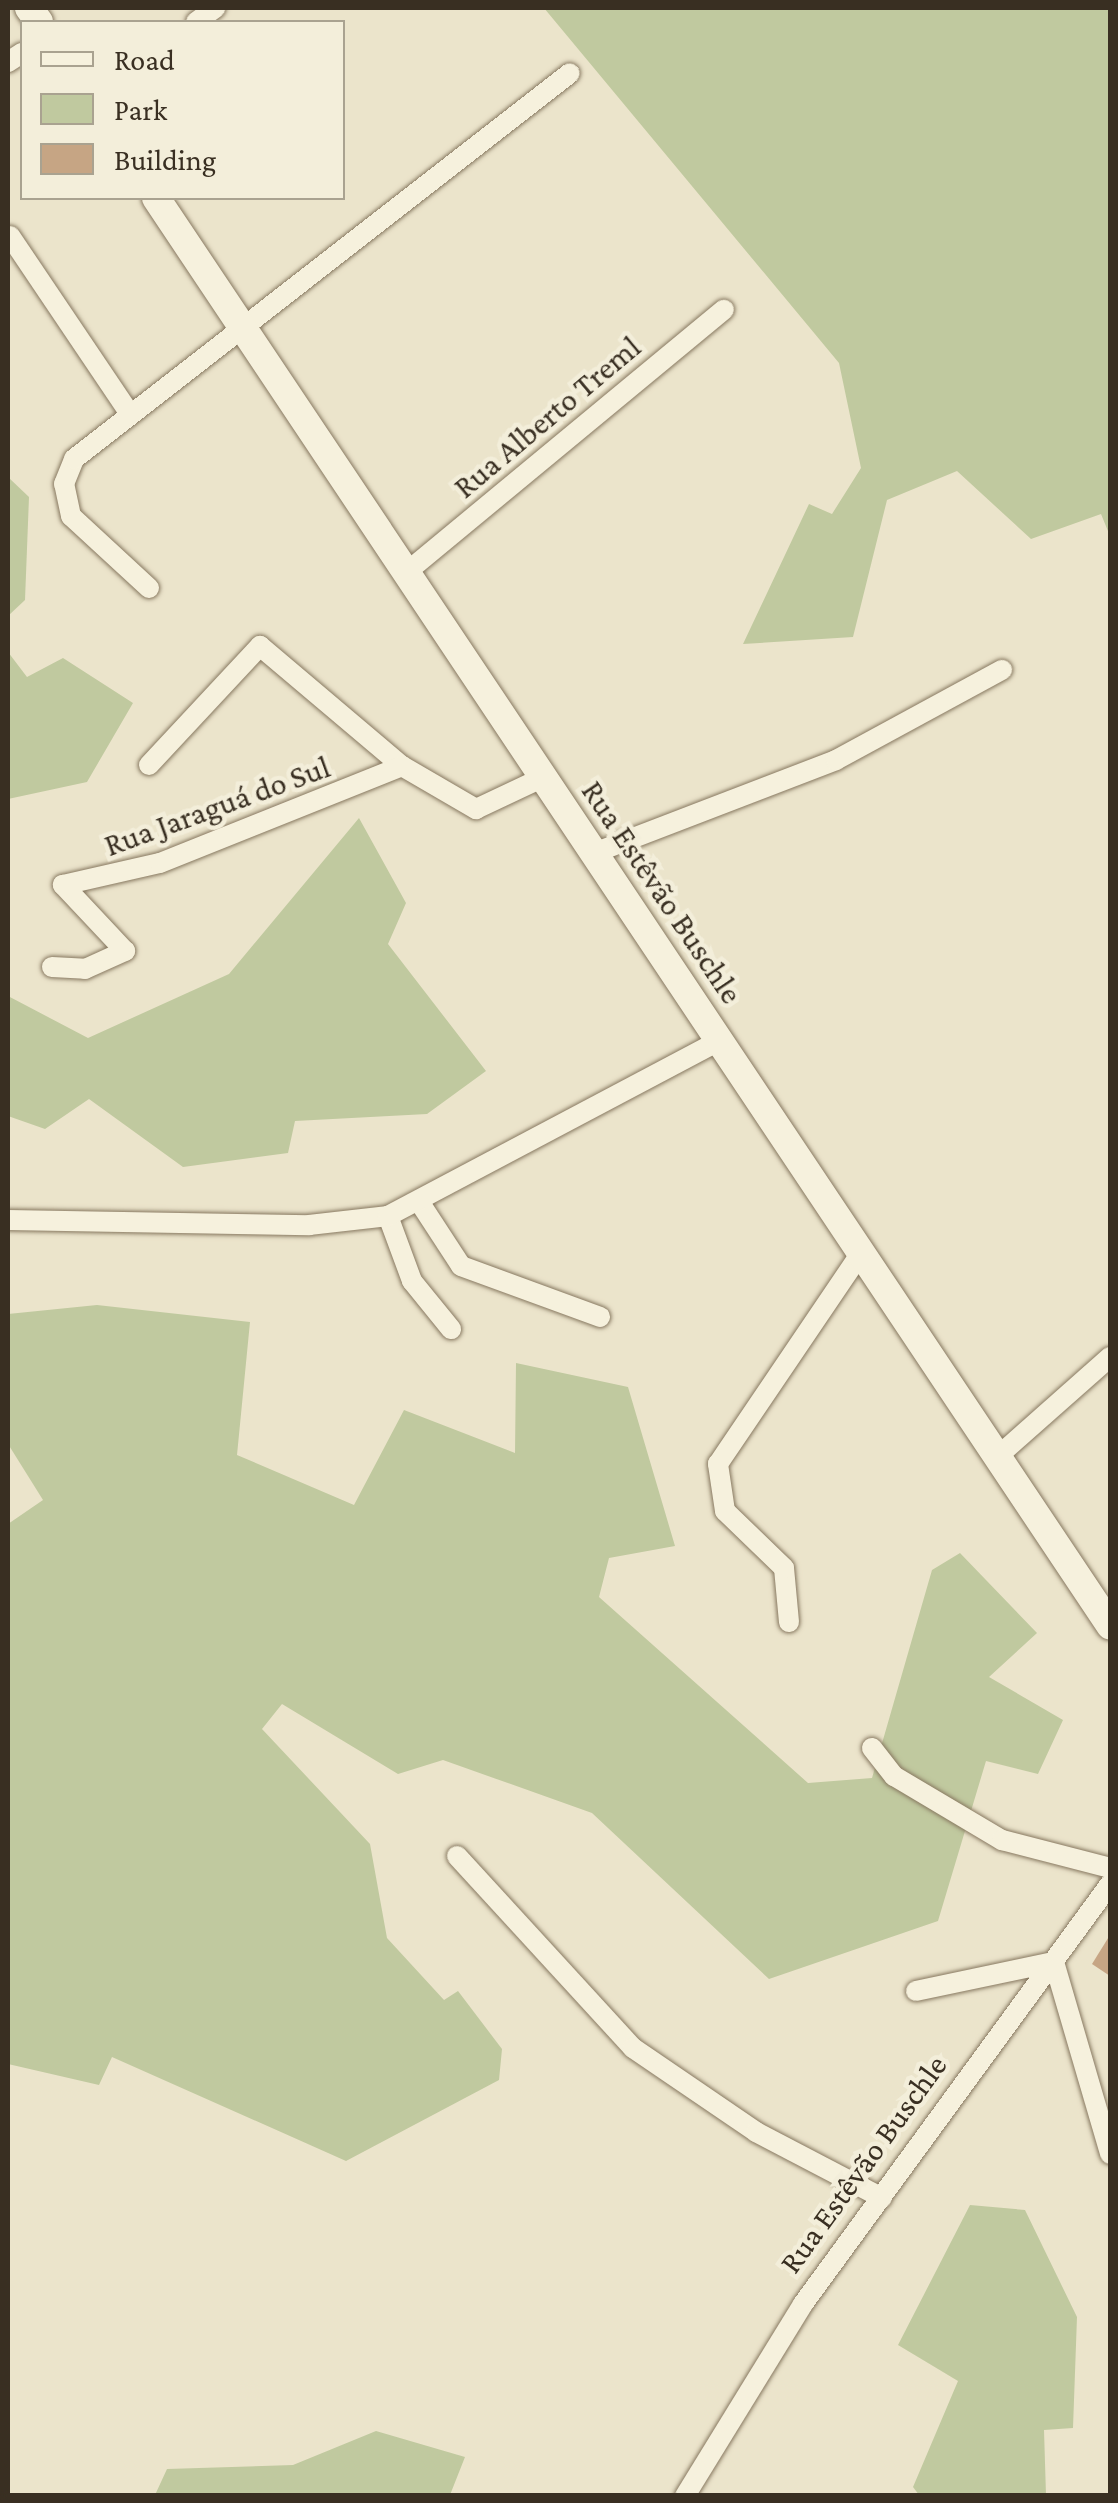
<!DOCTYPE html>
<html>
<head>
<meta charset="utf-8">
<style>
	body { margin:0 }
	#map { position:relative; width:1118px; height:2503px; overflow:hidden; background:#ebe4cb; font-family:"Crimson Pro",serif }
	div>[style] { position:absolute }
	.green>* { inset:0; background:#c0c99f }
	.building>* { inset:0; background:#c6a584 }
	.roads { filter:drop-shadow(0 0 2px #877860) drop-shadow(0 0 2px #877860) }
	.street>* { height:20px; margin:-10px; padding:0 10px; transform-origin:10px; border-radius:10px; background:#f6f1dd }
	.secondary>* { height:28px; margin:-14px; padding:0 14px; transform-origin:14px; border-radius:14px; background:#f6f1dd }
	span { translate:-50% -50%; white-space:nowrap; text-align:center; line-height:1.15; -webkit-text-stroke:9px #f3eeda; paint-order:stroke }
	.street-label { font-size:32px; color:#392f22 }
	.frame { position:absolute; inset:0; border:10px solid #392f22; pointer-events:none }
	.legend { position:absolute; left:20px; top:20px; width:325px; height:180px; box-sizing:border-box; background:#f3eeda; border:2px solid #a9a290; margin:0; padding:12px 18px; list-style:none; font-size:30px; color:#392f22 }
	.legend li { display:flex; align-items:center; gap:20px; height:50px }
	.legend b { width:50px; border:2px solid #a9a290 }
</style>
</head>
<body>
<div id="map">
	<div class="green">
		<div style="clip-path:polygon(544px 8px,1110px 8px,1110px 536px,1101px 514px,1031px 539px,957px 471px,887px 500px,853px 637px,743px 644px,809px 504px,832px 514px,861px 468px,839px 363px)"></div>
		<div style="clip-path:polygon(8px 477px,29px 497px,25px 600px,8px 616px)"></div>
		<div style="clip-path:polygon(8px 652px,27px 677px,63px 658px,133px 703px,87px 782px,8px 799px)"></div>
		<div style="clip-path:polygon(359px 818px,406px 903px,388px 944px,486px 1071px,427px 1114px,295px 1121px,288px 1153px,183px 1167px,89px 1099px,45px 1129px,8px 1116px,8px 996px,88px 1038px,229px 974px)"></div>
		<div style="clip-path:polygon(97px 1305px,250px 1322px,237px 1455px,354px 1505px,404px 1410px,515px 1453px,516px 1363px,628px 1387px,675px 1546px,609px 1558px,599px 1597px,808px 1783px,872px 1778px,932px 1570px,960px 1553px,1037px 1633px,989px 1677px,1063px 1720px,1038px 1774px,986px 1761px,938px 1921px,769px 1979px,592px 1813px,443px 1760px,398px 1774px,282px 1704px,262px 1729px,370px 1844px,387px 1938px,444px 2000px,458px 1991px,502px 2049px,499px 2080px,346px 2161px,112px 2057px,99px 2085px,8px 2064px,8px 1524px,43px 1500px,8px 1444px,8px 1314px)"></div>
		<div style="clip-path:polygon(970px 2205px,1025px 2210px,1077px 2317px,1073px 2428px,1044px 2430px,1046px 2495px,919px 2495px,913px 2487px,958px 2381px,898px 2345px)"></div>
		<div style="clip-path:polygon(376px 2431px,465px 2457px,450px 2495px,155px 2495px,167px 2469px,293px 2465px)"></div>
	</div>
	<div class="building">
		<div style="clip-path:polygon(1110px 1935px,1110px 1976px,1092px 1964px)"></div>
	</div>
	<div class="roads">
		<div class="street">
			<div style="left:196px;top:22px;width:24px;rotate:-36deg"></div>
			<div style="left:8px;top:62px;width:17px;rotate:-33deg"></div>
			<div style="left:10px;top:236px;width:215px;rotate:56deg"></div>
			<div style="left:408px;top:571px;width:410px;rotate:-39.6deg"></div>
			<div style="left:149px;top:588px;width:106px;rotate:-137.3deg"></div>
			<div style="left:71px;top:516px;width:33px;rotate:-102deg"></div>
			<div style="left:64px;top:484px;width:27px;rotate:-68deg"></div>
			<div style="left:74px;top:459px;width:628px;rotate:-37.89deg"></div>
			<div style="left:149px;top:765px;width:163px;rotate:-47deg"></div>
			<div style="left:260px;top:646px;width:186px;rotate:40.2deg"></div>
			<div style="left:594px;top:853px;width:259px;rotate:-21deg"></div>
			<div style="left:836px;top:760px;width:189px;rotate:-28.5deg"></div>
			<div style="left:52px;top:967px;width:33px;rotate:3deg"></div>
			<div style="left:85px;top:969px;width:44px;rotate:-24.2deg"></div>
			<div style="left:125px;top:951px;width:91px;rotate:-133.2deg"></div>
			<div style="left:63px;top:885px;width:99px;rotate:-12.8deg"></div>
			<div style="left:160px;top:863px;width:261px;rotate:-21.8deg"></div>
			<div style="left:402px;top:766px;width:86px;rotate:30.2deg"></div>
			<div style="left:476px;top:809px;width:75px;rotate:-25.2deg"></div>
			<div style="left:420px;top:1203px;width:75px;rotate:56.9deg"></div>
			<div style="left:461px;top:1266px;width:148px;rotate:20.1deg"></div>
			<div style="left:388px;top:1216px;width:69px;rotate:69.7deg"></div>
			<div style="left:412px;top:1281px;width:62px;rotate:50.9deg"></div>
			<div style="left:8px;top:1220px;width:301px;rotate:1deg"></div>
			<div style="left:309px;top:1225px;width:80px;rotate:-6.5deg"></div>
			<div style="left:388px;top:1216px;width:374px;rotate:-27.9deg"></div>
			<div style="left:997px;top:1457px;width:151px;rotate:-41.5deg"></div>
			<div style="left:789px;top:1622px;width:54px;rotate:-95.3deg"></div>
			<div style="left:784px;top:1568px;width:82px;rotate:-136deg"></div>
			<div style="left:725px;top:1511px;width:48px;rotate:-98.5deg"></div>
			<div style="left:718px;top:1464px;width:255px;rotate:-55.9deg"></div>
			<div style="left:872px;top:1748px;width:36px;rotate:52deg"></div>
			<div style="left:894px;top:1776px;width:126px;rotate:30.7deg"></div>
			<div style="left:1002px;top:1840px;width:112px;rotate:14.5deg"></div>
			<div style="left:457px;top:1856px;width:260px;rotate:47.5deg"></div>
			<div style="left:633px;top:2048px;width:149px;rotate:34.3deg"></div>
			<div style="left:756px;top:2132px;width:142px;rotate:27.6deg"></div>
			<div style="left:916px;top:1991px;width:141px;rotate:-11.9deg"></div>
			<div style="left:1054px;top:1962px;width:200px;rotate:73.7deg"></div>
			<div style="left:685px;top:2496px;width:225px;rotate:-58.4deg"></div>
			<div style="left:803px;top:2304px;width:520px;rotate:-53.83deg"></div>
		</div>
		<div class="secondary">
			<div style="left:29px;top:8px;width:17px;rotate:54deg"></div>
			<div style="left:156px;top:198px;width:1717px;rotate:56.24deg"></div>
		</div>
	</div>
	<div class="street-label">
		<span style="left:547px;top:417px;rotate:-40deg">Rua Alberto Treml</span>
		<span style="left:217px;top:806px;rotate:-20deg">Rua Jaraguá do Sul</span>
		<span style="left:662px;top:892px;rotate:56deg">Rua Estêvão Buschle</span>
		<span style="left:863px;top:2164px;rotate:-54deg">Rua Estêvão Buschle</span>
	</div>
	<div class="frame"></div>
	<ul class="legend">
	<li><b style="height:12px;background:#f6f1dd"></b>Road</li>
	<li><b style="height:28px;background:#c0c99f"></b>Park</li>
	<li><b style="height:28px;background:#c6a584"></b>Building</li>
	</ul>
</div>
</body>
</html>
